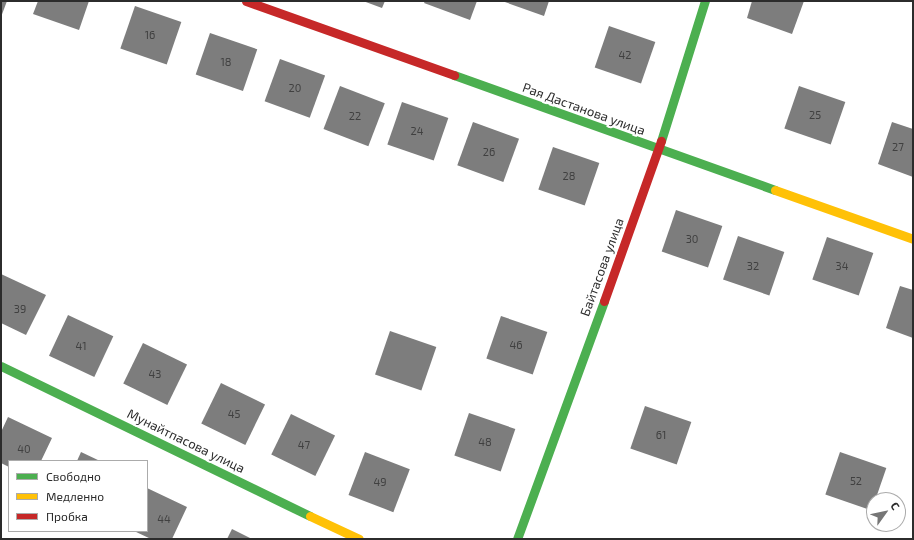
<!DOCTYPE html>
<html>
<head>
<meta charset="utf-8">
<style>
	body { margin:0 }
	#map { position:relative; width:914px; height:540px; overflow:hidden; background:#fff; font-family:"Exo 2",sans-serif }
	div>[style] { position:absolute }
	.building>* { inset:0; background:#7d7d7d; transform-origin:0 0 }
	.fast>* { height:9px; margin:-4.5px; padding:0 4.5px; transform-origin:4.5px; border-radius:4.5px; background:#4caf50 }
	.slow>* { height:9px; margin:-4.5px; padding:0 4.5px; transform-origin:4.5px; border-radius:4.5px; background:#ffc107 }
	.jam>* { height:9px; margin:-4.5px; padding:0 4.5px; transform-origin:4.5px; border-radius:4.5px; background:#c62828 }
	span { translate:-50% -50%; white-space:nowrap; text-align:center; line-height:1.15; -webkit-text-stroke:4px #fff; paint-order:stroke }
	.number-label { font-size:11px; color:#404040 }
	.number-label span { -webkit-text-stroke-width:0 }
	.street-label { font-size:13px; color:#2c2c2c }
	.frame { position:absolute; inset:0; border:2px solid #2c2c2c; pointer-events:none }
	.legend { position:absolute; left:8px; top:460px; width:140px; height:72px; box-sizing:border-box; background:#fff; border:1px solid #ababab; margin:0; padding:5px 7px; list-style:none; font-size:12px; color:#2c2c2c }
	.legend li { display:flex; align-items:center; gap:8px; height:20px }
	.legend b { width:20px; border:1px solid #ababab }
	.north { position:absolute; left:866px; top:492px; width:40px; height:40px; box-sizing:border-box; background:#fff; border:1px solid #ababab; border-radius:50%; rotate:57deg; font-size:11px; font-weight:700; line-height:16px; text-align:center; color:#2c2c2c }
	.north::after { content:''; display:block; margin:auto; width:14px; height:18px; background:#767676; clip-path:polygon(50% 0,100% 100%,50% 72%,0 100%) }
</style>
</head>
<body>
<div id="map">
	<div class="building">
		<div style="clip-path:polygon(1px 1px,7px 1px,1px 17px)"></div>
		<div style="clip-path:polygon(38px 1px,89px 1px,79px 30px,33px 14px)"></div>
		<div style="clip-path:polygon(363px 1px,385px 1px,382px 8px)"></div>
		<div style="clip-path:polygon(425px 1px,477px 1px,470px 20px,424px 3px)"></div>
		<div style="clip-path:polygon(502px 1px,549px 1px,544px 16px)"></div>
		<div style="clip-path:polygon(752px 1px,804px 1px,792px 34px,747px 18px)"></div>
		<div style="left:135px;top:6px;width:49px;height:45px;rotate:19deg"></div>
		<div style="left:609px;top:26px;width:49px;height:44px;rotate:19deg"></div>
		<div style="left:210px;top:33px;width:50px;height:44px;rotate:19deg"></div>
		<div style="left:280px;top:59px;width:48px;height:45px;rotate:20deg"></div>
		<div style="left:340px;top:86px;width:48px;height:46px;rotate:21deg"></div>
		<div style="left:799px;top:86px;width:49px;height:45px;rotate:19deg"></div>
		<div style="left:402px;top:102px;width:49px;height:45px;rotate:19deg"></div>
		<div style="left:473px;top:122px;width:49px;height:46px;rotate:20deg"></div>
		<div style="clip-path:polygon(892px 122px,913px 129px,913px 177px,878px 164px)"></div>
		<div style="left:553px;top:147px;width:49px;height:45px;rotate:19deg"></div>
		<div style="left:676px;top:210px;width:49px;height:44px;rotate:19deg"></div>
		<div style="left:738px;top:236px;width:49px;height:46px;rotate:19deg"></div>
		<div style="left:827px;top:237px;width:49px;height:45px;rotate:19deg"></div>
		<div style="clip-path:polygon(1px 274px,46px 295px,26px 335px,1px 323px)"></div>
		<div style="clip-path:polygon(900px 286px,913px 290px,913px 338px,886px 328px)"></div>
		<div style="left:68px;top:315px;width:50px;height:45px;rotate:25deg"></div>
		<div style="left:501px;top:316px;width:49px;height:45px;rotate:19deg"></div>
		<div style="left:390px;top:331px;width:49px;height:46px;rotate:19deg"></div>
		<div style="left:143px;top:343px;width:49px;height:45px;rotate:26deg"></div>
		<div style="left:221px;top:383px;width:49px;height:45px;rotate:26deg"></div>
		<div style="left:645px;top:406px;width:49px;height:45px;rotate:19deg"></div>
		<div style="left:469px;top:413px;width:49px;height:45px;rotate:19deg"></div>
		<div style="left:291px;top:414px;width:49px;height:45px;rotate:26deg"></div>
		<div style="clip-path:polygon(8px 417px,52px 438px,41px 461px,9px 461px,9px 467px,1px 463px,1px 432px)"></div>
		<div style="clip-path:polygon(81px 452px,100px 461px,77px 461px)"></div>
		<div style="left:365px;top:452px;width:48px;height:46px;rotate:21deg"></div>
		<div style="left:840px;top:452px;width:49px;height:45px;rotate:19deg"></div>
		<div style="clip-path:polygon(147px 488px,187px 507px,172px 539px,151px 539px,134px 531px,147px 531px)"></div>
		<div style="clip-path:polygon(232px 529px,252px 539px,227px 539px)"></div>
	</div>
	<div class="fast">
		<div style="left:454px;top:75px;width:341px;rotate:19.7deg"></div>
		<div style="left:661px;top:141px;width:147px;rotate:-72.6deg"></div>
		<div style="left:1px;top:366px;width:343px;rotate:25.9deg"></div>
		<div style="left:517px;top:539px;width:253px;rotate:-69.9deg"></div>
	</div>
	<div class="slow">
		<div style="left:775px;top:190px;width:146px;rotate:19.5deg"></div>
		<div style="left:310px;top:516px;width:54px;rotate:25.1deg"></div>
	</div>
	<div class="jam">
		<div style="left:246px;top:1px;width:221px;rotate:19.6deg"></div>
		<div style="left:604px;top:301px;width:170px;rotate:-70.4deg"></div>
	</div>
	<div class="number-label">
		<span style="left:150px;top:35px">16</span>
		<span style="left:625px;top:55px">42</span>
		<span style="left:226px;top:62px">18</span>
		<span style="left:295px;top:88px">20</span>
		<span style="left:815px;top:115px">25</span>
		<span style="left:355px;top:116px">22</span>
		<span style="left:417px;top:131px">24</span>
		<span style="left:898px;top:147px">27</span>
		<span style="left:489px;top:152px">26</span>
		<span style="left:569px;top:176px">28</span>
		<span style="left:692px;top:239px">30</span>
		<span style="left:753px;top:266px">32</span>
		<span style="left:842px;top:266px">34</span>
		<span style="left:20px;top:309px">39</span>
		<span style="left:516px;top:345px">46</span>
		<span style="left:81px;top:346px">41</span>
		<span style="left:155px;top:374px">43</span>
		<span style="left:234px;top:414px">45</span>
		<span style="left:661px;top:435px">61</span>
		<span style="left:485px;top:442px">48</span>
		<span style="left:304px;top:445px">47</span>
		<span style="left:24px;top:449px">40</span>
		<span style="left:856px;top:481px">52</span>
		<span style="left:380px;top:482px">49</span>
		<span style="left:164px;top:519px">44</span>
	</div>
	<div class="street-label">
		<span style="left:584px;top:109px;rotate:20deg">Рая Дастанова улица</span>
		<span style="left:602px;top:267px;rotate:-70deg">Байтасова улица</span>
		<span style="left:186px;top:441px;rotate:26deg">Мунайтпасова улица</span>
	</div>
	<div class="frame"></div>
	<ul class="legend">
	<li><b style="height:5px;background:#4caf50"></b>Свободно</li>
	<li><b style="height:5px;background:#ffc107"></b>Медленно</li>
	<li><b style="height:5px;background:#c62828"></b>Пробка</li>
	</ul>
	<div class="north">С</div>
</div>
</body>
</html>
